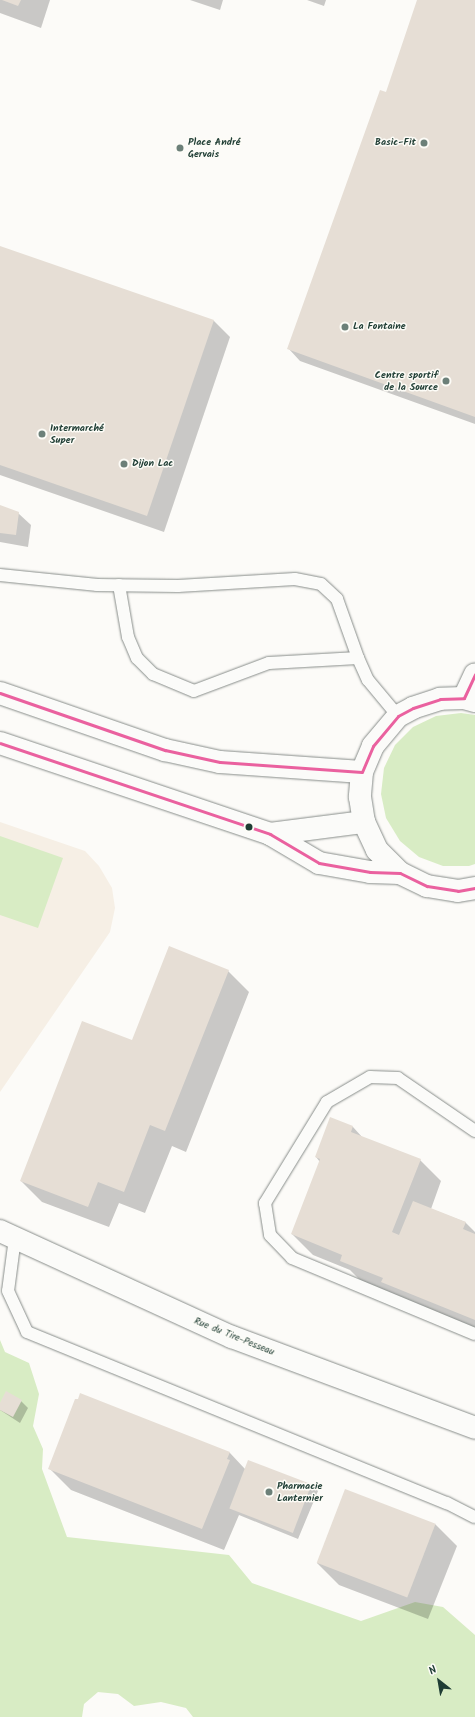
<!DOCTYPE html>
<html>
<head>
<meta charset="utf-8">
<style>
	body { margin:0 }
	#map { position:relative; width:475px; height:1717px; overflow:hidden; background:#fcfbf8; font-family:Kalam,sans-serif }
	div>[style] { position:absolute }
	.built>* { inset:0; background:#f6efe5 }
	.green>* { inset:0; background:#d8ecc4 }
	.shadow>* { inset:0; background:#0003 }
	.building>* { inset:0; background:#e6ded5; transform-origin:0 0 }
	.roads { filter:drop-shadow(0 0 1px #888d8a) drop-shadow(0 0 1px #888d8a) }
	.service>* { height:12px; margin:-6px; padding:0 6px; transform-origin:6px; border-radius:6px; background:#fbfbf9 }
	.minor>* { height:22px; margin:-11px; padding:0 11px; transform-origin:11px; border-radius:11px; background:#fbfbf9 }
	.tertiary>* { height:22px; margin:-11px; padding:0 11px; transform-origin:11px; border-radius:11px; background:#fbfbf9 }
	.secondary>* { height:22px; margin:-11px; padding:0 11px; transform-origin:11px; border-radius:11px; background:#fbfbf9 }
	.bus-1>* { height:3px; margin:-1.5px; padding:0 1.5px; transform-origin:1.5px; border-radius:1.5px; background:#ea619f }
	.dots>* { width:11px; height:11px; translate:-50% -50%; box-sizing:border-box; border:2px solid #fdfcf7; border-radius:50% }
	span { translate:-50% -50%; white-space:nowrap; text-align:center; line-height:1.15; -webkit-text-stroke:3px #fdfcf7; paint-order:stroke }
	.poi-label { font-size:10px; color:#1f3d34; font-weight:700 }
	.left { translate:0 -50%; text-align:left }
	.right { translate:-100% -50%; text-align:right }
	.street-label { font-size:10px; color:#1f3d34 }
	.north { position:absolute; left:419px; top:1661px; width:40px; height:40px; -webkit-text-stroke:3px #fdfcf7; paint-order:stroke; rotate:329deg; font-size:11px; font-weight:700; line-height:16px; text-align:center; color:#1f3d34 }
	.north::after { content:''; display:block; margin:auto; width:14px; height:18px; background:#1f3d34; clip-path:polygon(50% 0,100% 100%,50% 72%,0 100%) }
</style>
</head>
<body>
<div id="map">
	<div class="built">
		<div style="clip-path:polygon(0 822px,85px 851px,99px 866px,112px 888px,115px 908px,110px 932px,0 1092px)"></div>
	</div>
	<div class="green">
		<div style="clip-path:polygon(461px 713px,475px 715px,475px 864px,469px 866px,443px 866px,419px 857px,400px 841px,386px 818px,381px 794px,384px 768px,395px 745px,413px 727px,436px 716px)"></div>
		<div style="clip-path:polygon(0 836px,63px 858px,38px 928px,0 915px)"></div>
		<div style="clip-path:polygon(0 1340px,5px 1352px,29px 1363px,39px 1394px,33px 1426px,43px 1449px,42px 1469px,67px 1537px,229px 1555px,252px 1583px,361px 1621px,415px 1602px,443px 1607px,475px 1635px,475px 1717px,193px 1717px,186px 1708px,161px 1702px,134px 1706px,118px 1694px,98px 1692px,84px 1704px,82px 1717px,0 1717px)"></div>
	</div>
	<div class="shadow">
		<div style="clip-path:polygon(0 0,50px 0,41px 28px,0 13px)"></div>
		<div style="clip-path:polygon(190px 0,223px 0,220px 10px)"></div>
		<div style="clip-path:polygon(307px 0,326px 0,324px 6px)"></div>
		<div style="clip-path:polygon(420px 0,475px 0,475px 424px,300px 361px,288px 348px,386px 94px)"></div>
		<div style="clip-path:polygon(0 247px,214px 321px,230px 337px,164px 532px,0 475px)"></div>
		<div style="clip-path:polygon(0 506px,18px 513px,31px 525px,28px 547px,0 542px)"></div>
		<div style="clip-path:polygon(228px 971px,249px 992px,186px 1152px,172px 1146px,145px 1213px,119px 1203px,109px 1227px,42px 1202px,21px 1181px,133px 1042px)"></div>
		<div style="clip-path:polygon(330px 1119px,353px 1127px,363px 1138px,420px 1160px,441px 1181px,431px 1209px,465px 1222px,475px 1232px,475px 1332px,362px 1282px,350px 1270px,313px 1255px,292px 1234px,320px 1162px,316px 1157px)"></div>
		<div style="clip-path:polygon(81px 1395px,230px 1453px,245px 1469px,311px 1485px,318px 1491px,298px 1539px,239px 1515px,224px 1550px,71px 1490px,49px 1468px)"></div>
		<div style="clip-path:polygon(21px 1401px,28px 1408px,20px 1423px,0 1410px,0 1405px)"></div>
		<div style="clip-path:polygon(435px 1524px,457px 1546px,428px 1619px,339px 1585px,317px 1563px)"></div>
	</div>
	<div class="building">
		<div style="clip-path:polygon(2px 0,21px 0,18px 6px)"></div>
		<div style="clip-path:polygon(417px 0,475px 0,475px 417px,287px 349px,380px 90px,386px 92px)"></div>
		<div style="clip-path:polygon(0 246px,214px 320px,147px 516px,0 465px)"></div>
		<div style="clip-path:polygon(0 505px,19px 512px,16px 535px,0 533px)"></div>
		<div style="clip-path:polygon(169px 946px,229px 970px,165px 1131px,150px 1125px,124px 1192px,98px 1182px,88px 1207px,20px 1181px,82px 1021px,132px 1040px)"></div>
		<div style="clip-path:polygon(330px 1117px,353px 1126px,351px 1132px,421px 1159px,392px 1232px,399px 1235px,413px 1201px,466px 1222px,463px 1229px,475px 1234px,475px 1320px,381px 1282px,383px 1278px,340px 1261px,342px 1255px,291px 1234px,320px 1159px,315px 1157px)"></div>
		<div style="clip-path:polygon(6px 1391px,22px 1400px,13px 1417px,0 1410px,0 1403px)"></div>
		<div style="clip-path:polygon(80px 1393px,230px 1452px,227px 1459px,230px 1460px,202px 1529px,48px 1469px,75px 1399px,78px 1399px)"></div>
		<div style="left:248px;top:1460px;width:68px;height:52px;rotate:21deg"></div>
		<div style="left:345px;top:1489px;width:97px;height:79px;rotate:21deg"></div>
	</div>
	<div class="roads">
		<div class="service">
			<div style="left:0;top:575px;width:98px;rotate:5.9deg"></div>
			<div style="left:97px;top:585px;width:81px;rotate:0.7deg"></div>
			<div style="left:178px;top:586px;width:117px;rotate:-3.4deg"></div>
			<div style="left:295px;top:579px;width:26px;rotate:11deg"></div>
			<div style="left:321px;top:584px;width:22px;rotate:43deg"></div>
			<div style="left:337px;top:599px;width:63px;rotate:70.4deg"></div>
			<div style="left:358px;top:658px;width:24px;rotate:66deg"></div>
			<div style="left:368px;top:680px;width:47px;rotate:50.2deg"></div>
			<div style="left:119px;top:585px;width:53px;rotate:80.2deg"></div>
			<div style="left:128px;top:637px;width:23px;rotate:67deg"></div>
			<div style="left:137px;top:658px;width:23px;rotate:45deg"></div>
			<div style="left:153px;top:674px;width:44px;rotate:22.5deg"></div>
			<div style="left:194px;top:691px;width:80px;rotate:-20.5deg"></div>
			<div style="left:269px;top:663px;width:89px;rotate:-3.2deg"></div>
			<div style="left:475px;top:1131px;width:93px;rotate:-145.5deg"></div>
			<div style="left:398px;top:1078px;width:28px;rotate:-178deg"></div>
			<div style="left:370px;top:1077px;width:50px;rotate:149.8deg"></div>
			<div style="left:327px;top:1102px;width:119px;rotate:121.5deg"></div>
			<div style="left:265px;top:1203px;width:32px;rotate:81deg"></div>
			<div style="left:270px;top:1235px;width:32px;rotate:46deg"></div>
			<div style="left:292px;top:1258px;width:198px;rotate:22.6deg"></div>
			<div style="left:15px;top:1238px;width:53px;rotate:97.5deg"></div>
			<div style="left:8px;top:1291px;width:45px;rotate:65.1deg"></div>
			<div style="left:27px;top:1332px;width:453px;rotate:22.2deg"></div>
			<div style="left:447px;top:1503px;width:31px;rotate:27deg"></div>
		</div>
		<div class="minor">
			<div style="left:0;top:1231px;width:255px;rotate:24.6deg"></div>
			<div style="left:232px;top:1337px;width:259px;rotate:20.5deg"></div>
		</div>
		<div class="tertiary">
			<div style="left:0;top:693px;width:175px;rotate:19.1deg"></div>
			<div style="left:165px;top:750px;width:56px;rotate:12.3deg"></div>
			<div style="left:220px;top:762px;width:142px;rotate:4deg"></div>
			<div style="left:0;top:743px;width:285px;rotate:18.6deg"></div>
			<div style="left:270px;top:834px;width:57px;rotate:30.6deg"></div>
			<div style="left:319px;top:863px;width:52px;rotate:10deg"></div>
			<div style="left:370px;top:872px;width:30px;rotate:2deg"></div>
			<div style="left:270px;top:834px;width:95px;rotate:-7.3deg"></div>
		</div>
		<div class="secondary">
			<div style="left:464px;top:698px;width:26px;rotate:-65deg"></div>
			<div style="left:475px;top:701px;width:11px;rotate:-165deg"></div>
			<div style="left:464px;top:698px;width:24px;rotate:178deg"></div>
			<div style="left:440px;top:699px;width:28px;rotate:162deg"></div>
			<div style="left:413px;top:708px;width:17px;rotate:152deg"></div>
			<div style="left:398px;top:716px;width:39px;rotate:130deg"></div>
			<div style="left:373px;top:746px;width:28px;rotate:113deg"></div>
			<div style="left:362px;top:772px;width:25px;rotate:95deg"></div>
			<div style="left:360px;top:797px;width:25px;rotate:81deg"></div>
			<div style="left:364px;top:822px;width:31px;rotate:65deg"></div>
			<div style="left:377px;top:850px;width:33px;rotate:45deg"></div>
			<div style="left:400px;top:873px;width:30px;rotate:26deg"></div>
			<div style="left:427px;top:886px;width:31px;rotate:9deg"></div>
			<div style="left:458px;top:891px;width:17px;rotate:-10deg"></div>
		</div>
	</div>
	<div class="bus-1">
		<div style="left:0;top:693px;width:175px;rotate:19.1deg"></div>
		<div style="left:165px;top:750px;width:56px;rotate:12.3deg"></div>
		<div style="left:220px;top:762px;width:142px;rotate:4deg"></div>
		<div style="left:362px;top:772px;width:28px;rotate:-67deg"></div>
		<div style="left:373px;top:746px;width:39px;rotate:-50deg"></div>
		<div style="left:398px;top:716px;width:17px;rotate:-28deg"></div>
		<div style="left:413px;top:708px;width:28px;rotate:-18deg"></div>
		<div style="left:440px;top:699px;width:24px;rotate:-2deg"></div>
		<div style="left:464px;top:698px;width:26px;rotate:-65deg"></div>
		<div style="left:0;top:743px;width:285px;rotate:18.6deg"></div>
		<div style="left:270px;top:834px;width:57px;rotate:30.6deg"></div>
		<div style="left:319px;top:863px;width:52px;rotate:10deg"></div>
		<div style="left:370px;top:872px;width:30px;rotate:2deg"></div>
		<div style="left:400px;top:873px;width:30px;rotate:26deg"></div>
		<div style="left:427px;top:886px;width:31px;rotate:9deg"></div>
		<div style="left:458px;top:891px;width:17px;rotate:-10deg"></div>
	</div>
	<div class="dots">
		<div style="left:424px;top:143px;background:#6c8079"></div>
		<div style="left:180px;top:148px;background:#6c8079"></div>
		<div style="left:345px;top:327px;background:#6c8079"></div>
		<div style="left:446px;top:381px;background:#6c8079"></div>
		<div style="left:42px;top:434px;background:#6c8079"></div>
		<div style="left:124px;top:464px;background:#6c8079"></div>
		<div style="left:249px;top:827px;background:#1f3d34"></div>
		<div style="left:269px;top:1492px;background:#6c8079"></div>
	</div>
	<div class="poi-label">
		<span class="left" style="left:188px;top:148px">Place André<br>Gervais</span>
		<span class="right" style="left:416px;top:143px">Basic-Fit</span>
		<span class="left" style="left:353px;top:327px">La Fontaine</span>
		<span class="right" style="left:438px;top:381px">Centre sportif<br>de la Source</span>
		<span class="left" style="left:50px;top:434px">Intermarché<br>Super</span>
		<span class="left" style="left:132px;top:464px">Dijon Lac</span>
		<span class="left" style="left:277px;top:1492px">Pharmacie<br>Lanternier</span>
	</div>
	<div class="street-label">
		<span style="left:234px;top:1337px;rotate:22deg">Rue du Tire-Pesseau</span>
	</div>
	<div class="north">N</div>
</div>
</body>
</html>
